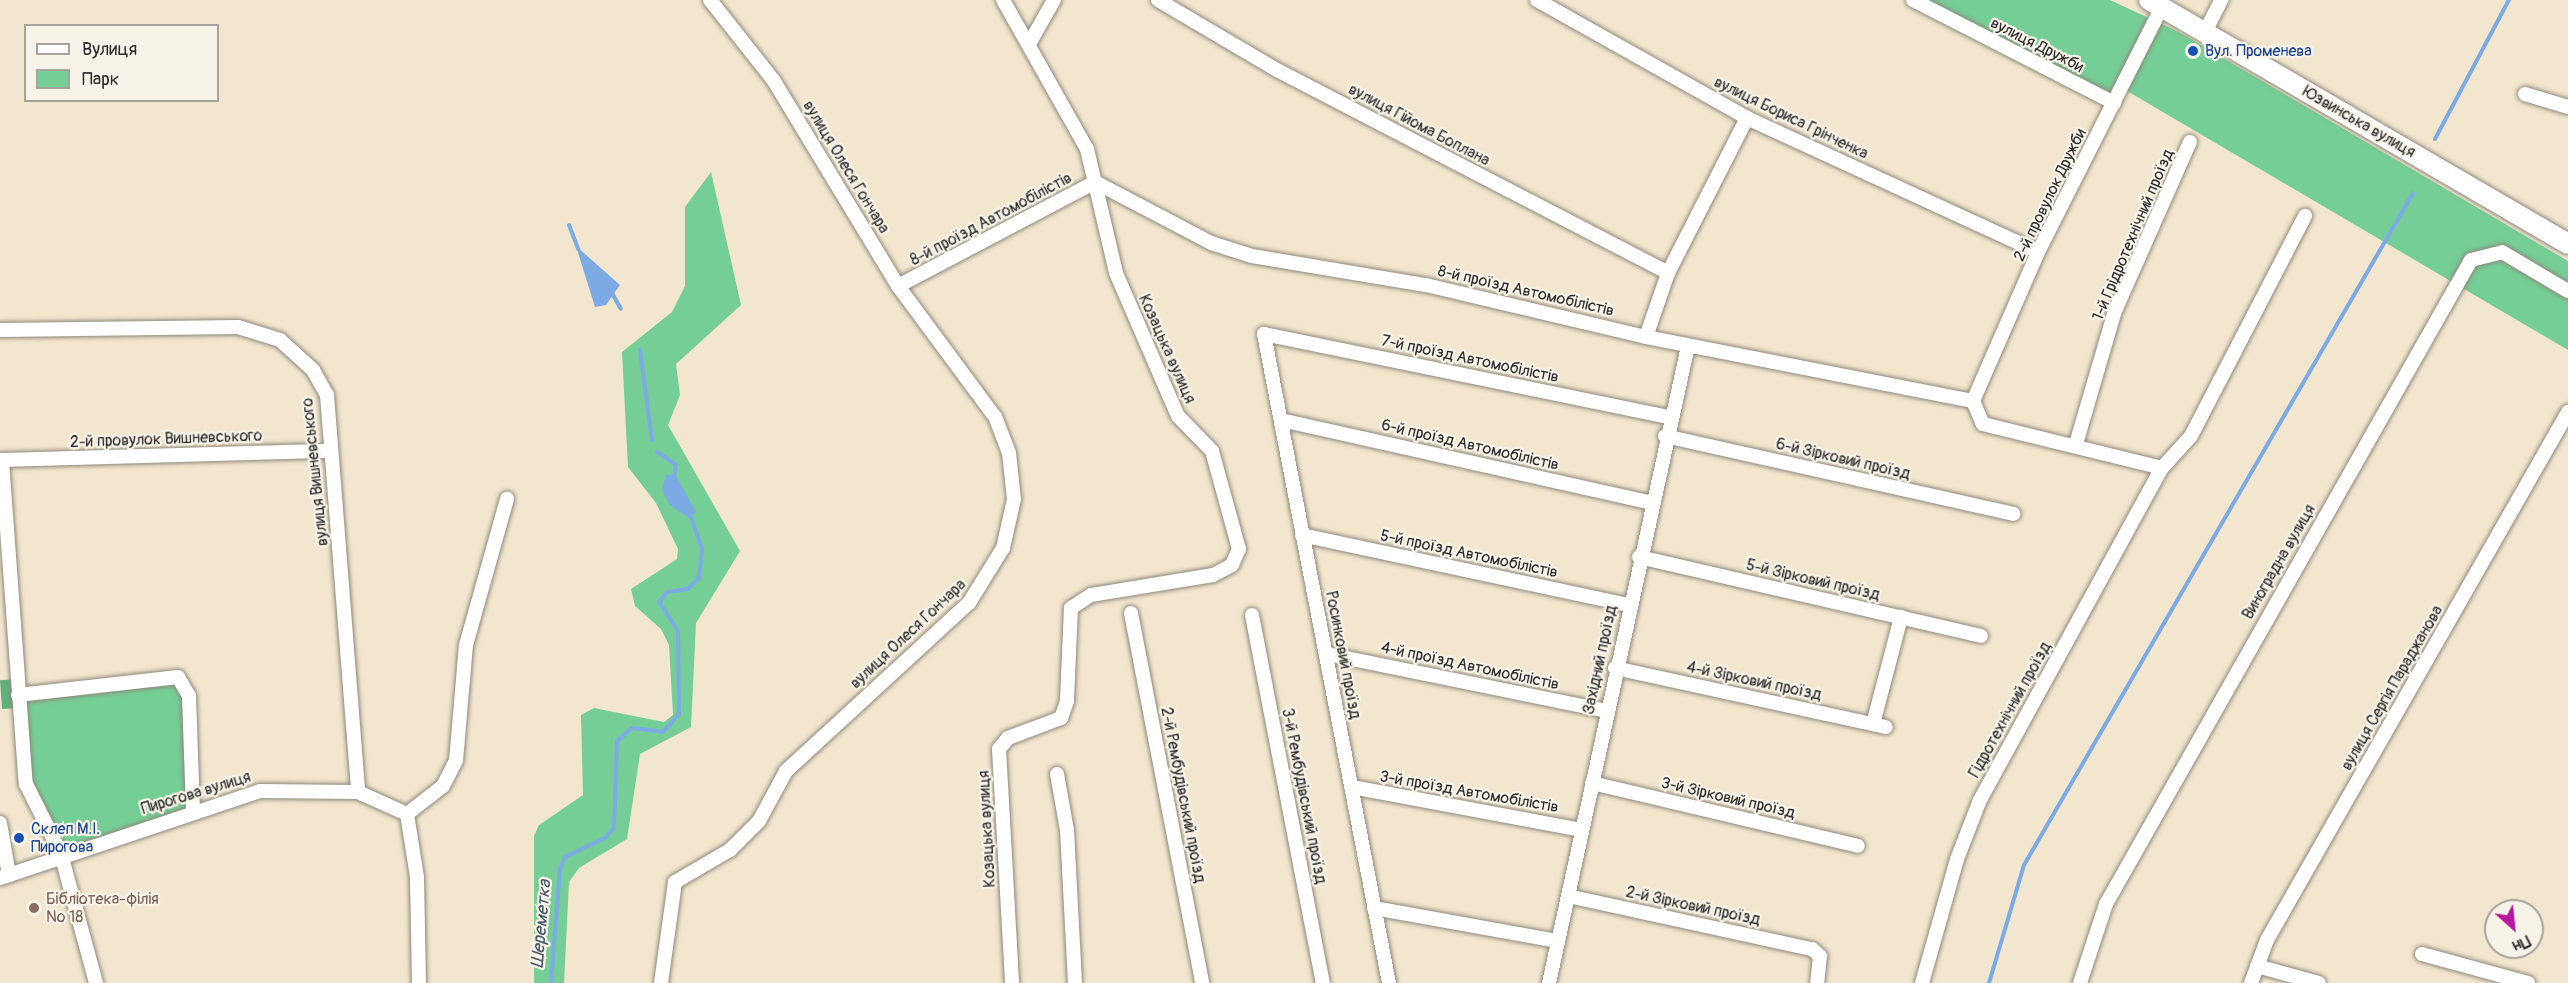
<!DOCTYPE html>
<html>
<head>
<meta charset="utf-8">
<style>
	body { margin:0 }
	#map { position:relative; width:2568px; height:983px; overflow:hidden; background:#f3e6ce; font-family:Pangolin,sans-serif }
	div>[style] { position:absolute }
	.green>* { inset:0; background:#75ce95 }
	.forest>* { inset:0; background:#60b17e; transform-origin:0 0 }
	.water>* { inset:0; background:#7baae5 }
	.stream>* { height:4px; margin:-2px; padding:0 2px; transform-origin:2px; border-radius:2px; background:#7baae5 }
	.roads { filter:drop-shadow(0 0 2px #8f887c) drop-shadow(0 0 2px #8f887c) }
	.minor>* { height:14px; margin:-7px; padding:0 7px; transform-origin:7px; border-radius:7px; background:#fff }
	.secondary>* { height:20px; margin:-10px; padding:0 10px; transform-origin:10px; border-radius:10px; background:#fff }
	.dots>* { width:16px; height:16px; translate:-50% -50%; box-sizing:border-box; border:3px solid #f7f3e8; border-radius:50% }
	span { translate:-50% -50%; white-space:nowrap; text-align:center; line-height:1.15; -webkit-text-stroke:4.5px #f7f3e8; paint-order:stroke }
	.street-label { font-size:16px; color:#2b2b2b }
	.transit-label { font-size:16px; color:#164399 }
	.left { translate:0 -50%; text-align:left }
	.education-label { font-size:16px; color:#785e54 }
	.water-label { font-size:18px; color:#47576c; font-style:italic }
	.legend { position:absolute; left:24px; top:24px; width:195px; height:78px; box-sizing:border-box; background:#f7f3e8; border:2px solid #a5a39c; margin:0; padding:8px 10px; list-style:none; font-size:18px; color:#2b2b2b }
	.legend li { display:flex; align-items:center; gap:12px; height:30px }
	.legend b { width:30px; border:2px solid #a5a39c }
	.north { position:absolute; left:2484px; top:899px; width:60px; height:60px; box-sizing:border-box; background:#f7f3e8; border:2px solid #a5a39c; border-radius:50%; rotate:153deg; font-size:16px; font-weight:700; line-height:24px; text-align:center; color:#2b2b2b }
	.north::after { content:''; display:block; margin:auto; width:21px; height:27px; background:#b5179e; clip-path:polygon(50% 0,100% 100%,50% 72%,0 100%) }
</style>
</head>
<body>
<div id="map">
	<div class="green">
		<div style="clip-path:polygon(1913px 0,2110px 0,2179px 32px,2568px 261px,2568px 350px,2122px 88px,2114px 103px)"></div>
		<div style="clip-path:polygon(711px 172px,741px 305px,676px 364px,680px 395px,668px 425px,740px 551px,696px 623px,691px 727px,640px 754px,627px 839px,579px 868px,569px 882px,564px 983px,534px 983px,534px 836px,539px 825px,583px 795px,581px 715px,594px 708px,664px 722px,673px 715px,669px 645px,661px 629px,635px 606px,631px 589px,677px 559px,678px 549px,656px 503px,628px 467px,622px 352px,672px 312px,685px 286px,685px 207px)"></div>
		<div style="clip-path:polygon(182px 679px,193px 809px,61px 854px,26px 784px,18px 695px)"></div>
	</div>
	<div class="forest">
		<div style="left:17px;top:679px;width:29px;height:17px;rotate:86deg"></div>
	</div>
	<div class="water">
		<div style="clip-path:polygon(576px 246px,620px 285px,606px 305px,595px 307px)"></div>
		<div style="clip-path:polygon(675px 474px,696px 512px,689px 518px,670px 505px,662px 490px,666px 475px)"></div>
	</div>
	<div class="stream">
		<div style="left:2435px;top:139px;width:157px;rotate:-62deg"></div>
		<div style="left:569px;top:225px;width:26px;rotate:69deg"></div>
		<div style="left:612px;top:293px;width:18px;rotate:61deg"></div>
		<div style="left:640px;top:350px;width:91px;rotate:82.4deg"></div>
		<div style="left:657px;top:452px;width:23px;rotate:34deg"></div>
		<div style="left:676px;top:465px;width:14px;rotate:98deg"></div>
		<div style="left:551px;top:983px;width:114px;rotate:-85.5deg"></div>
		<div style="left:560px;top:869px;width:13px;rotate:-67deg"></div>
		<div style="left:565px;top:857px;width:44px;rotate:-25.4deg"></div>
		<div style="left:605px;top:838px;width:13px;rotate:-48deg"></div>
		<div style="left:614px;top:828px;width:87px;rotate:-88deg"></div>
		<div style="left:617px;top:741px;width:20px;rotate:-41deg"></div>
		<div style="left:632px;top:728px;width:31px;rotate:7deg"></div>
		<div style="left:663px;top:732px;width:24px;rotate:-48deg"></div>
		<div style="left:679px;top:714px;width:83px;rotate:-90.7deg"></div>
		<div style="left:678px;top:631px;width:35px;rotate:-123deg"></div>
		<div style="left:659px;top:602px;width:13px;rotate:-51deg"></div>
		<div style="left:667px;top:592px;width:21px;rotate:-8deg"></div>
		<div style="left:688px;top:589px;width:16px;rotate:-45deg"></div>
		<div style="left:699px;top:578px;width:30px;rotate:-84deg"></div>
		<div style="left:702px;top:548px;width:37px;rotate:-110deg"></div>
		<div style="left:1989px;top:983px;width:123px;rotate:-73.5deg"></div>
		<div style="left:2024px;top:865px;width:776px;rotate:-59.93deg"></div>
	</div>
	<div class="roads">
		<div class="minor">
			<div style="left:1003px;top:0;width:171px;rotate:60.6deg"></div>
			<div style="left:1087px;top:149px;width:127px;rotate:76.8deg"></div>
			<div style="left:1116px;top:273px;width:156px;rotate:66.6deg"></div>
			<div style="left:1178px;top:416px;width:49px;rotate:45.8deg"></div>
			<div style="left:1212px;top:451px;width:102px;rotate:74.6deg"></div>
			<div style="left:1239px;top:549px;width:17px;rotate:114deg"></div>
			<div style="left:1232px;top:565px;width:21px;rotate:152deg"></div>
			<div style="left:1213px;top:575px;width:124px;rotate:170.7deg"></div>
			<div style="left:1091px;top:595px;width:24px;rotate:147deg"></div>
			<div style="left:1071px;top:608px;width:93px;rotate:92.5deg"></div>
			<div style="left:1067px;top:701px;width:18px;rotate:109deg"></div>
			<div style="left:1061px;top:718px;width:57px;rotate:159.3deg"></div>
			<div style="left:1008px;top:738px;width:14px;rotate:129deg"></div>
			<div style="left:999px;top:749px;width:234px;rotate:86.8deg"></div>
			<div style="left:1158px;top:0;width:138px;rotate:30.5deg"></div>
			<div style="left:1277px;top:70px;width:441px;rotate:27.4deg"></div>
			<div style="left:1537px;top:0;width:241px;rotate:29.3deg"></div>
			<div style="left:1747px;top:118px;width:320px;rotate:24.7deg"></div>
			<div style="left:1913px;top:0;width:226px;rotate:27.1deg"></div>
			<div style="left:2205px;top:32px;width:36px;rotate:-63deg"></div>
			<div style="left:1029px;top:44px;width:51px;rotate:-60.4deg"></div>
			<div style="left:2525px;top:94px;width:45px;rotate:16.8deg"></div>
			<div style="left:898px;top:286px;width:223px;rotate:-27.8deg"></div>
			<div style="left:1095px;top:182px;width:131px;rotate:27.7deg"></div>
			<div style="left:1211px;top:243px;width:43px;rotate:17.6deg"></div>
			<div style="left:1252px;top:256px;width:176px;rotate:9.5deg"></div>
			<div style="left:1426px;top:285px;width:226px;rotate:13.3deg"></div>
			<div style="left:1646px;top:337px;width:333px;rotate:11.1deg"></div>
			<div style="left:0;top:330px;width:238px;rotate:-0.7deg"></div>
			<div style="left:238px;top:327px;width:44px;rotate:17.2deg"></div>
			<div style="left:280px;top:340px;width:45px;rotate:42.3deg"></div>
			<div style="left:313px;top:370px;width:29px;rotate:61deg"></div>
			<div style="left:327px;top:395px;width:398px;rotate:85.5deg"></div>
			<div style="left:1646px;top:337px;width:68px;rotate:-71deg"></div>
			<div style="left:1668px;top:273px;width:174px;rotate:-63deg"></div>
			<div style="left:1973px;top:401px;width:163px;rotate:-66.4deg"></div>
			<div style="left:2038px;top:252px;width:275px;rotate:-63.2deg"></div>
			<div style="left:1973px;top:401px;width:25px;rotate:67deg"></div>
			<div style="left:1983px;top:424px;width:184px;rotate:13.8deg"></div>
			<div style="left:1281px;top:420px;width:379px;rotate:12.6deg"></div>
			<div style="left:1665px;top:436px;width:357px;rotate:12.6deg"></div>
			<div style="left:2076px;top:444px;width:139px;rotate:-73.7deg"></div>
			<div style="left:2115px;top:311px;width:185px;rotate:-66.1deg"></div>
			<div style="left:0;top:460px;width:331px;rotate:-1.6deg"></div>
			<div style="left:2px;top:461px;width:324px;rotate:85.8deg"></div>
			<div style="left:26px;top:784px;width:78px;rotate:63.4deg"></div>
			<div style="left:61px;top:854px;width:134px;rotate:74.8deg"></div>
			<div style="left:1302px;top:535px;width:333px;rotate:12.1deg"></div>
			<div style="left:1639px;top:557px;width:351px;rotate:13deg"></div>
			<div style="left:1131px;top:613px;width:377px;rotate:79.1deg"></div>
			<div style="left:1252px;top:615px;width:375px;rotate:79.1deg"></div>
			<div style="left:1327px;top:654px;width:285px;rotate:11.5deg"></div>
			<div style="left:1615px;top:668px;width:277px;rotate:12.3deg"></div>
			<div style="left:18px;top:695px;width:161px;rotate:-6.4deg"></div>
			<div style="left:178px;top:677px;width:22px;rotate:60deg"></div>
			<div style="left:189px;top:696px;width:113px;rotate:88deg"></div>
			<div style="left:1873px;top:724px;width:111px;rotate:-75.3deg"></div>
			<div style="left:1057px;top:774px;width:57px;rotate:79.9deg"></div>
			<div style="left:1067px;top:830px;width:153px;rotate:87deg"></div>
			<div style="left:1592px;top:783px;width:273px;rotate:13.3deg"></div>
			<div style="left:1352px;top:787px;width:233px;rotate:10.6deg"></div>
			<div style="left:0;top:823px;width:53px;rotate:80.2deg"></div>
			<div style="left:0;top:878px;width:274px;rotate:-18.5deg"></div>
			<div style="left:260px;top:791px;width:98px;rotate:0.6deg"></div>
			<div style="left:358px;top:792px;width:54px;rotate:24.2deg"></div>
			<div style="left:1568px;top:896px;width:250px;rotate:12.3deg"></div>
			<div style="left:1812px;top:949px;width:11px;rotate:41deg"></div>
			<div style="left:1820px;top:956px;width:27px;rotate:96deg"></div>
			<div style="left:1374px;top:908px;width:187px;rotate:10.2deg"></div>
			<div style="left:2422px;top:954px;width:110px;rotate:15.3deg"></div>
			<div style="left:2257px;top:966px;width:64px;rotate:15.3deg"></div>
			<div style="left:419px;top:983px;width:106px;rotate:-91.1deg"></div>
			<div style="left:417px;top:877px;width:64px;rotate:-99deg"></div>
			<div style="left:407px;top:814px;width:46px;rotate:-37.9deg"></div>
			<div style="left:443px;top:786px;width:28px;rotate:-63deg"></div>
			<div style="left:456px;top:761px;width:116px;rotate:-85.1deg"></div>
			<div style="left:466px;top:645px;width:152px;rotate:-74.3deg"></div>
			<div style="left:661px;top:983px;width:102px;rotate:-82.1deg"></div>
			<div style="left:675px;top:882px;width:64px;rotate:-30.2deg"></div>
			<div style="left:730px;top:850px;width:41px;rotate:-45deg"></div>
			<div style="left:759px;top:821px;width:57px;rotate:-61.6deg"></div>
			<div style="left:786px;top:771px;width:248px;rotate:-42.6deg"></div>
			<div style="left:969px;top:603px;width:65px;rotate:-58.3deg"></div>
			<div style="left:1003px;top:548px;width:50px;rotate:-77.3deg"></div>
			<div style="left:1014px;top:499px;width:46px;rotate:-96.2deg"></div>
			<div style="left:1009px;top:453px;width:39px;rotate:-111deg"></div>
			<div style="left:995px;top:417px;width:163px;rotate:-126.5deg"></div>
			<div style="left:898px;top:286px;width:240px;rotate:-121.2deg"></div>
			<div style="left:774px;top:81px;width:103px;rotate:-128.3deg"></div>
			<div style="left:1389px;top:983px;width:661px;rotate:-100.9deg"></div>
			<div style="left:1264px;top:334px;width:414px;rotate:11.6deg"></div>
			<div style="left:1549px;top:983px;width:652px;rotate:-77.69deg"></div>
			<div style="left:1922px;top:983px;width:129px;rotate:-74.2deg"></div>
			<div style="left:1957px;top:859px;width:63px;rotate:-68.7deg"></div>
			<div style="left:1980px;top:800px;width:379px;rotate:-61.3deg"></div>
			<div style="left:2162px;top:468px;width:43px;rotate:-47.8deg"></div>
			<div style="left:2191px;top:436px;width:248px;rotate:-62.6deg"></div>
			<div style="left:2080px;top:983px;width:83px;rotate:-71.8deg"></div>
			<div style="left:2106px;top:904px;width:740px;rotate:-60.46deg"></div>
			<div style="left:2471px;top:260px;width:32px;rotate:-14deg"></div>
			<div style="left:2502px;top:252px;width:77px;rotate:30.6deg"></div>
			<div style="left:2251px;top:983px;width:46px;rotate:-69.6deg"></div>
			<div style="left:2267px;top:940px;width:608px;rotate:-60.31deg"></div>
		</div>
		<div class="secondary">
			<div style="left:2149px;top:0;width:485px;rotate:30.2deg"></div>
		</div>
	</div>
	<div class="dots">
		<div style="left:2193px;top:51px;background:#1a4fb4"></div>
		<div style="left:19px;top:838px;background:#1a4fb4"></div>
		<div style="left:34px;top:908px;background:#8d6e63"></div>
	</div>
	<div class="street-label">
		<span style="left:2037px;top:45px;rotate:27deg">вулиця Дружби</span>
		<span style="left:1791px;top:118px;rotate:26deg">вулиця Бориса Грінченка</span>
		<span style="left:2359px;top:122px;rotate:30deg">Юзвинська вулиця</span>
		<span style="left:1419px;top:125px;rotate:28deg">вулиця Гійома Боплана</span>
		<span style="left:846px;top:167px;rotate:59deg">вулиця Олеся Гончара</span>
		<span style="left:2050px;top:195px;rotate:-64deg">2-й провулок Дружби</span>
		<span style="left:991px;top:219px;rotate:-28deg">8-й проїзд Автомобілістів</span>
		<span style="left:2133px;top:235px;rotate:-67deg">1-й Грідротехнічний проїзд</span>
		<span style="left:1526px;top:291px;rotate:13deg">8-й проїзд Автомобілістів</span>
		<span style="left:1167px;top:349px;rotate:66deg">Козацька вулиця</span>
		<span style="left:1470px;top:359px;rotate:12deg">7-й проїзд Автомобілістів</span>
		<span style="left:166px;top:439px;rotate:-2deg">2-й провулок Вишневського</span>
		<span style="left:1470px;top:445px;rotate:13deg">6-й проїзд Автомобілістів</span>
		<span style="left:1843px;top:459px;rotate:13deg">6-й Зірковий проїзд</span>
		<span style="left:315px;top:472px;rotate:-96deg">вулиця Вишневського</span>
		<span style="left:1469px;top:554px;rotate:12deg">5-й проїзд Автомобілістів</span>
		<span style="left:2279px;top:562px;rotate:-60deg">Виноградна вулиця</span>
		<span style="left:1813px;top:580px;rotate:13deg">5-й Зірковий проїзд</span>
		<span style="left:908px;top:634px;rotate:-43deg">вулиця Олеся Гончара</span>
		<span style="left:1343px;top:655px;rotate:79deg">Росинковий проїзд</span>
		<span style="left:1600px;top:660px;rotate:-78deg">Західний проїзд</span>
		<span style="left:1470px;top:666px;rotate:12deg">4-й проїзд Автомобілістів</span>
		<span style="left:1754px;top:681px;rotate:12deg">4-й Зірковий проїзд</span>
		<span style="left:2392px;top:688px;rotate:-60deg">вулиця Сергія Параджанова</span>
		<span style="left:2010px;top:710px;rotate:-61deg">Гідротехнічний проїзд</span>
		<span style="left:1469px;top:792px;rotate:10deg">3-й проїзд Автомобілістів</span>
		<span style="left:196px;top:793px;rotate:-17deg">Пирогова вулиця</span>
		<span style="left:1183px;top:795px;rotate:79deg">2-й Рембудівський проїзд</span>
		<span style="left:1304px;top:796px;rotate:79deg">3-й Рембудівський проїзд</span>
		<span style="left:1728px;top:798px;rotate:13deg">3-й Зірковий проїзд</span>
		<span style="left:987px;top:829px;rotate:-93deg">Козацька вулиця</span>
		<span style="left:1693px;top:906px;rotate:12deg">2-й Зірковий проїзд</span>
	</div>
	<div class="transit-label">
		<span class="left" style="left:2205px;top:51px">Вул. Променева</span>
		<span class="left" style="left:31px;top:838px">Склеп М.І.<br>Пирогова</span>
	</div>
	<div class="education-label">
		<span class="left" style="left:46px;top:908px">Бібліотека-філія<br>№ 18</span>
	</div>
	<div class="water-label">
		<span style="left:542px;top:924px;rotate:-85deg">Шереметка</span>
	</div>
	<ul class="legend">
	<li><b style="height:8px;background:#fff"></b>Вулиця</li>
	<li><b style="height:16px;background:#75ce95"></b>Парк</li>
	</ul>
	<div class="north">Пн</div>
</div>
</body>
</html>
